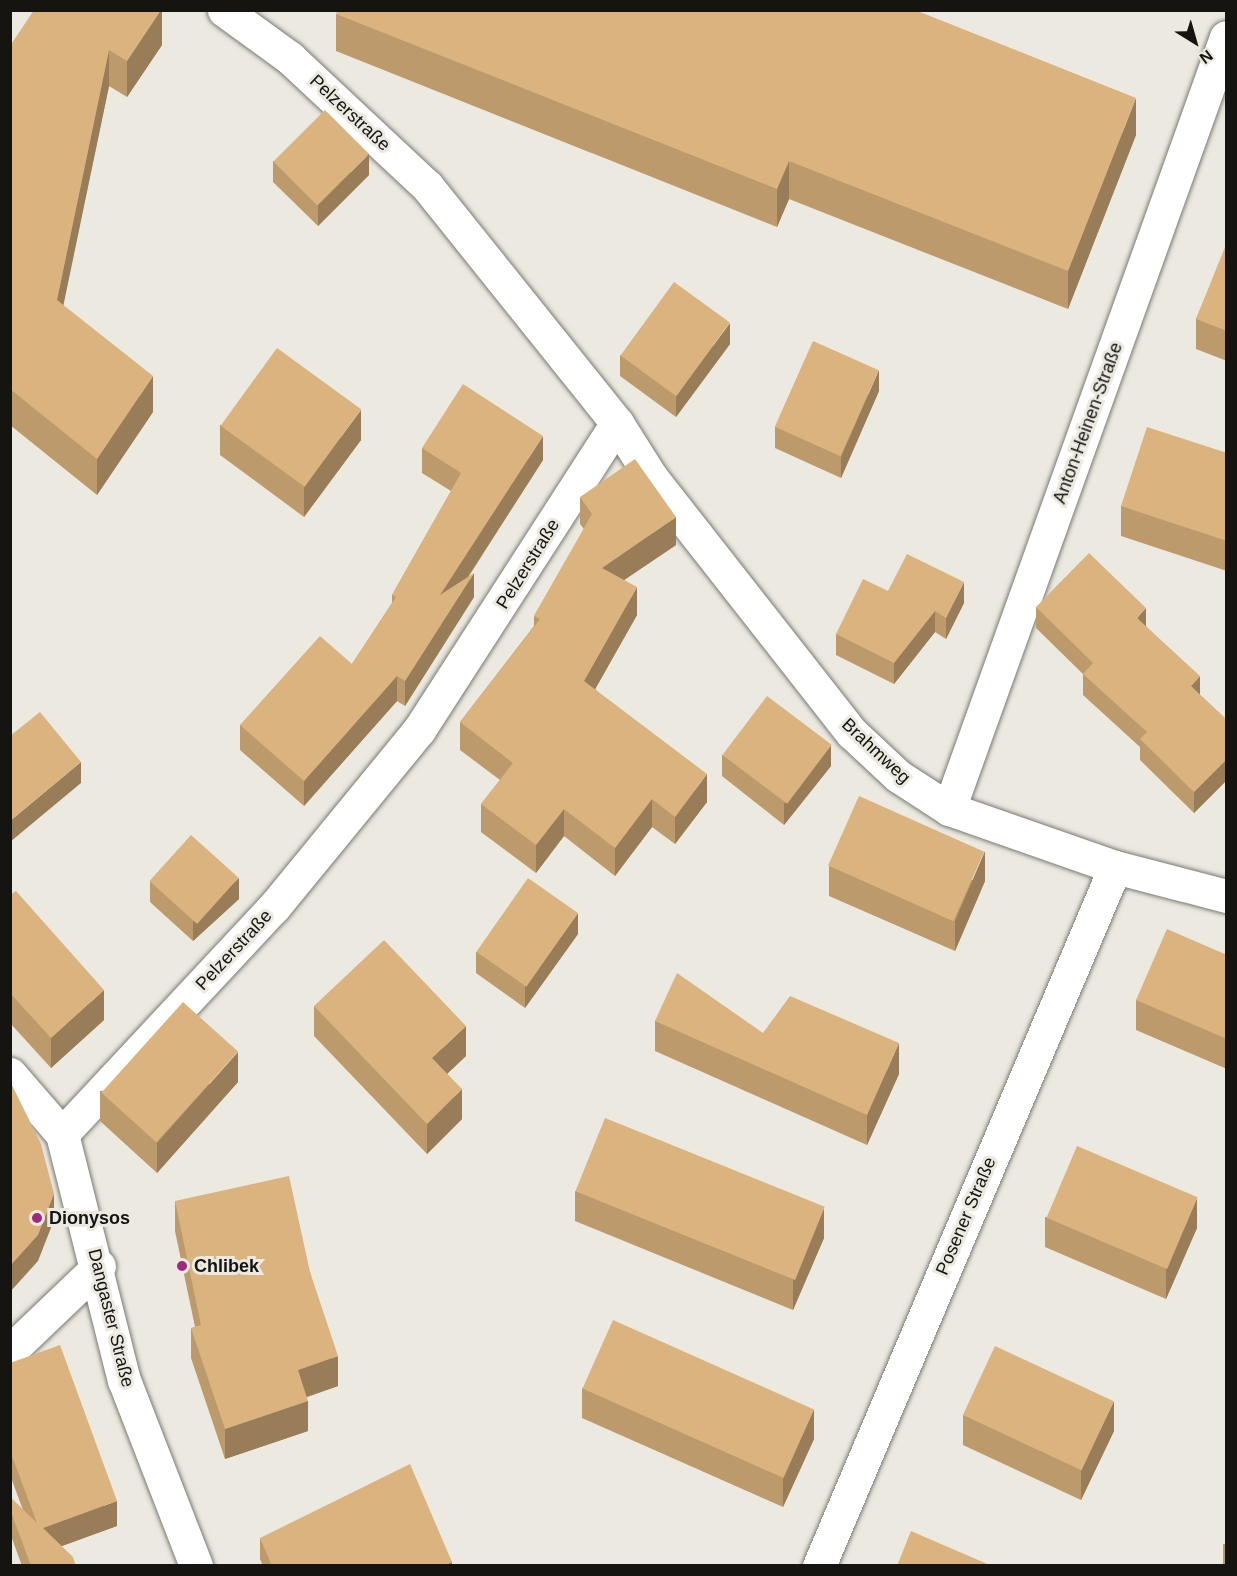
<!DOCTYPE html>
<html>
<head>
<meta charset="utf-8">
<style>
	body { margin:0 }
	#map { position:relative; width:1237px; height:1576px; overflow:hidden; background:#ebe9e0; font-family:Helvetica,sans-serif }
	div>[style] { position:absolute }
	.roads { filter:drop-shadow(0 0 2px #7b7a72) drop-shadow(0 0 2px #7b7a72) }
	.street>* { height:33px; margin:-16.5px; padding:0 16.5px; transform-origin:16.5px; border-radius:16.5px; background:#fff }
	.wall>* { inset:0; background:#bc9a6c; transform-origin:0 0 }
	.shaded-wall>* { inset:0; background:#997d58 }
	.building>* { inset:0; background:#dbb37e; transform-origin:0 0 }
	.dots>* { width:16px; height:16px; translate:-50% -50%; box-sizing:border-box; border:3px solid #ebe9e0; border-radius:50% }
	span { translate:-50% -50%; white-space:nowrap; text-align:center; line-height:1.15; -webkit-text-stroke:6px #ebe9e0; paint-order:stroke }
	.street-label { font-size:18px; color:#151411 }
	.poi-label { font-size:18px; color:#151411; font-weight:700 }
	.left { translate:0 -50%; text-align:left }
	.frame { position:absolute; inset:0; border:12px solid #151411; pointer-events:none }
	.north { position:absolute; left:1165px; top:12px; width:60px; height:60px; -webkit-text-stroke:4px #ebe9e0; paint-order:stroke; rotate:143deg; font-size:16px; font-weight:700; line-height:24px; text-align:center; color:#151411 }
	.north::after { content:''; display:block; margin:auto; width:21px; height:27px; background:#151411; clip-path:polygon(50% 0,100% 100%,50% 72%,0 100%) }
</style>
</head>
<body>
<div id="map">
	<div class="roads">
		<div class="street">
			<div style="left:224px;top:10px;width:82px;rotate:36deg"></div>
			<div style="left:290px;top:58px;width:187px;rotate:43.1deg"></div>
			<div style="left:427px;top:186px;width:304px;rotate:51.3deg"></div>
			<div style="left:617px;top:423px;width:64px;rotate:57.8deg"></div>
			<div style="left:651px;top:477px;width:325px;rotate:51.9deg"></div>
			<div style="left:852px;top:733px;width:63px;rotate:43.1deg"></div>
			<div style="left:898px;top:776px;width:61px;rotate:32.9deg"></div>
			<div style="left:949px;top:809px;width:176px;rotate:19.3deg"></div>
			<div style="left:1115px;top:867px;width:115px;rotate:14.6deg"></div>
			<div style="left:949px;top:809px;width:820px;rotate:-70.26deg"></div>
			<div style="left:10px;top:1074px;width:79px;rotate:49.1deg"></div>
			<div style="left:62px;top:1134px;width:254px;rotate:75.9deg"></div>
			<div style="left:124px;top:1380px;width:199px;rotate:68.8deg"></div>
			<div style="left:62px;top:1134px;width:311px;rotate:-47deg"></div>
			<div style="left:274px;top:907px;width:229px;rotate:-50.7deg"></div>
			<div style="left:419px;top:730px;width:365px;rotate:-57.2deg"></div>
			<div style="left:10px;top:1351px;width:123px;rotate:-43.7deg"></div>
			<div style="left:819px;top:1566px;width:759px;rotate:-67.05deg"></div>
		</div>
	</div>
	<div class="wall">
		<div style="clip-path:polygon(162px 10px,162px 45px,127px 97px,109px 86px,63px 305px,153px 412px,97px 495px,10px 425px,10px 46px)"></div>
		<div style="clip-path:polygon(336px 14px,1136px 135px,1068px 309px,789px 199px,777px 227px,336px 51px)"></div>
		<div style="clip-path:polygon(273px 161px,369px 175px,318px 226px,273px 182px)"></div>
		<div style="clip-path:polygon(1227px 248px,1227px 361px,1196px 349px,1196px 319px)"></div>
		<div style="clip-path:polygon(730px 344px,676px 417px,620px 376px,620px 355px)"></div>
		<div style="clip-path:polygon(879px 391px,841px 478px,775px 448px,775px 427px)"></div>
		<div style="clip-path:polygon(220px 425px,361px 440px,304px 517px,220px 455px)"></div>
		<div style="clip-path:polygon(422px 448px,543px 460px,469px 576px,474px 597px,405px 706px,397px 701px,304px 806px,240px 750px,240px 725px,352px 664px,392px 603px,392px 595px,451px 491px,422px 473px)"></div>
		<div style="clip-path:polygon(1227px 453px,1227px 571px,1121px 536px,1121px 506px)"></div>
		<div style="clip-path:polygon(580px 497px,676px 545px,624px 580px,637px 615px,595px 689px,707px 802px,675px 844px,652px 827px,615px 876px,564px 836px,536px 873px,481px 832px,481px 804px,500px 780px,460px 750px,460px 722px,534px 626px,534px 616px,584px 529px,580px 524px)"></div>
		<div style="clip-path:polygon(888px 591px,964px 603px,946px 639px,935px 632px,894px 684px,836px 655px,836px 634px)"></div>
		<div style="clip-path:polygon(1036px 607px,1146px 626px,1200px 695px,1227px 720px,1227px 780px,1194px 813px,1140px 760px,1140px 747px,1083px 695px,1083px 674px,1036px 628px)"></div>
		<div style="clip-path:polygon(722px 755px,831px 766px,784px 825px,722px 776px)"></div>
		<div style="clip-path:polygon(829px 866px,985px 881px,955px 951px,829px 896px)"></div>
		<div style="clip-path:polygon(150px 881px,239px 899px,193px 941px,150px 902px)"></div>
		<div style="clip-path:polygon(10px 895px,104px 1020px,51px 1068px,10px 1023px)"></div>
		<div style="clip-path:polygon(578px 934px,525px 1008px,476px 973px,476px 952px)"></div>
		<div style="clip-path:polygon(1227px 955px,1227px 1069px,1136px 1030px,1136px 1000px)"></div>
		<div style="clip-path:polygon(314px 1006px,466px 1056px,447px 1074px,462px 1119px,427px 1154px,314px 1036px)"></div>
		<div style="clip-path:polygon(655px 1021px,763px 1033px,899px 1074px,867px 1145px,655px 1051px)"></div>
		<div style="clip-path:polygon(238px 1082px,157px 1173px,100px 1121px,100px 1091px)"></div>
		<div style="clip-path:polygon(575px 1191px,824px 1238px,793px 1310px,575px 1221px)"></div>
		<div style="clip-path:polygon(175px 1201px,310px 1272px,338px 1386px,307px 1397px,308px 1431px,225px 1459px,191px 1358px,191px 1328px,195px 1327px,175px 1231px)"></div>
		<div style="clip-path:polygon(1045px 1217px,1197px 1228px,1166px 1299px,1045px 1247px)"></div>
		<div style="clip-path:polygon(10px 1363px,117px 1526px,61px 1546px,76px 1566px,22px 1566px,10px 1533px,10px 1497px,23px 1510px,10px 1475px)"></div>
		<div style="clip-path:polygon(582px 1388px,814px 1439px,783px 1507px,582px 1418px)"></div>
		<div style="clip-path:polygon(963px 1415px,1114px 1431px,1081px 1500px,963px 1445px)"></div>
		<div style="clip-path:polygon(260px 1538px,452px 1566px,263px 1566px,260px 1559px)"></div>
		<div style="left:1227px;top:1544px;width:22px;height:4px;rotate:90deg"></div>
	</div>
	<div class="shaded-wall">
		<div style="clip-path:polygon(161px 10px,162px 10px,162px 45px,127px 97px,127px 61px)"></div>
		<div style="clip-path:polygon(109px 50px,109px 86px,57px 336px,57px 300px)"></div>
		<div style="clip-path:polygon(1136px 98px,1136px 135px,1068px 309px,1068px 271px)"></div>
		<div style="clip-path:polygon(369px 154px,369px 175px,318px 226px,318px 205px)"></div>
		<div style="clip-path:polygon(789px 161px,789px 199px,777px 227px,777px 189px)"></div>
		<div style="clip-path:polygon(730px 323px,730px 344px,676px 417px,676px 396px)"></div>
		<div style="clip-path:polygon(879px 370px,879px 391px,841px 478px,841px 457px)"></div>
		<div style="clip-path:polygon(153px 376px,153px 412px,97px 495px,97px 459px)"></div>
		<div style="clip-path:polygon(361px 410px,361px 440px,304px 517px,304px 487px)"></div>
		<div style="clip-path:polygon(543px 436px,543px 460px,440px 620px,440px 595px)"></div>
		<div style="clip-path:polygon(676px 517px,676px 545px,602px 595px,602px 568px)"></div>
		<div style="clip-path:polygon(474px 573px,474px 597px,405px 706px,405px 681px)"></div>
		<div style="clip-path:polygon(964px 582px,964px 603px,946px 639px,946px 618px)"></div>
		<div style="clip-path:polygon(637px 587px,637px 615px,584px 709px,584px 681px)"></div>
		<div style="clip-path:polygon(1146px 608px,1146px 629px,1137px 618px)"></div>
		<div style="clip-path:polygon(935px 611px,935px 632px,894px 684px,894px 663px)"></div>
		<div style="clip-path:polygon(397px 676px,397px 701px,304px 806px,304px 781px)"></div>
		<div style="clip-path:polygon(1200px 676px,1200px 697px,1191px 686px)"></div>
		<div style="clip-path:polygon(831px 745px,831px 766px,784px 825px,784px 804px)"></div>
		<div style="clip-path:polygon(1227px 759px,1227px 780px,1194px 813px,1194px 792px)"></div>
		<div style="clip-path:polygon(81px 762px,81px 783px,10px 842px,10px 821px)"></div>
		<div style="clip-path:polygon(707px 774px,707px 802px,675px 844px,675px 817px)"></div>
		<div style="clip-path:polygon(652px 799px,652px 827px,615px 876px,615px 848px)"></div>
		<div style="clip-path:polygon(564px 809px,564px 836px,536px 873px,536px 845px)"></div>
		<div style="clip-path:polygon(985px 851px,985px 881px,955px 951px,955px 921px)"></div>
		<div style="clip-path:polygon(239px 878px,239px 899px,193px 941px,193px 920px)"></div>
		<div style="clip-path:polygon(578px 913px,578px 934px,525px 1008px,525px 987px)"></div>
		<div style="clip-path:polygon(104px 990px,104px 1020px,51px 1068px,51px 1038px)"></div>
		<div style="clip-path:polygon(466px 1026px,466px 1056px,432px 1088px,432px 1058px)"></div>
		<div style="clip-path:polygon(899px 1043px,899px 1074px,867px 1145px,867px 1115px)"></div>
		<div style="clip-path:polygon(238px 1052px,238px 1082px,157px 1173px,157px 1143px)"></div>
		<div style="clip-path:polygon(462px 1089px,462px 1119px,427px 1154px,427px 1124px)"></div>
		<div style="clip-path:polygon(54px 1194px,54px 1220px,38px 1261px,10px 1292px,10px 1266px)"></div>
		<div style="clip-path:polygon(1197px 1198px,1197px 1228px,1166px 1299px,1166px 1269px)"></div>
		<div style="clip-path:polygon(824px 1208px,824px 1238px,793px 1310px,793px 1280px)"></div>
		<div style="clip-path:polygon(338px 1356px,338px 1386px,298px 1400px,298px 1370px)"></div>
		<div style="clip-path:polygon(308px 1401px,308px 1431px,225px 1459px,225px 1429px)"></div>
		<div style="clip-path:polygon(1114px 1401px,1114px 1431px,1081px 1500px,1081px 1470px)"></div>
		<div style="clip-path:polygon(814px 1409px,814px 1439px,783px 1507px,783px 1477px)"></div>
		<div style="clip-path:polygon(117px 1501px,117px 1526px,43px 1553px,43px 1528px)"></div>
		<div style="clip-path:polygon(452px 1562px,452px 1566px,443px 1566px)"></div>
	</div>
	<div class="building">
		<div style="clip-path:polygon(34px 10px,161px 10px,127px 61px,109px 50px,57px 300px,153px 376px,97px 459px,10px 389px,10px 46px)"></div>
		<div style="clip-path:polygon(338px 10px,915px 10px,1136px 98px,1068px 271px,789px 161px,777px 189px,336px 14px)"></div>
		<div style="left:325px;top:110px;width:62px;height:73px;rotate:45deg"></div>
		<div style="clip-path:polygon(1225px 247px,1227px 248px,1227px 331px,1196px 319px)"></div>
		<div style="left:674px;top:282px;width:69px;height:91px;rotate:36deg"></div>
		<div style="left:813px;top:341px;width:72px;height:94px;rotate:24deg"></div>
		<div style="left:277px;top:348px;width:104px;height:96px;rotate:36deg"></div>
		<div style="clip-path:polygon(463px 384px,543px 436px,440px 595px,474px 573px,405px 681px,397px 676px,304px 781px,240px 725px,320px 636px,352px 664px,396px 597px,392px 595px,461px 473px,422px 448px)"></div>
		<div style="clip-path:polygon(1147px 427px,1227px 453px,1227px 541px,1121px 506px)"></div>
		<div style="clip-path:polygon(635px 459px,676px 517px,602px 568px,637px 587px,584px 681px,707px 774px,675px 817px,652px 799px,615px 848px,564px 809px,536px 845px,481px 804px,513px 763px,460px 722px,540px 619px,534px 616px,592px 514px,580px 497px)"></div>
		<div style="clip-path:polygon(1089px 553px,1146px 608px,1137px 618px,1200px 676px,1191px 686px,1227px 720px,1227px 759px,1194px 792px,1140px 739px,1147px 732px,1083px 674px,1093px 663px,1036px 607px)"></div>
		<div style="clip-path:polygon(907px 554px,964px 582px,946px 618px,935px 611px,894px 663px,836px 634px,863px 579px,888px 591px)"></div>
		<div style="left:767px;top:696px;width:81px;height:74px;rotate:37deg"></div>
		<div style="clip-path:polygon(40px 712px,81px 762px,10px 821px,10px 736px)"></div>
		<div style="left:859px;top:796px;width:137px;height:76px;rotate:24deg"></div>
		<div style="left:191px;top:835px;width:64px;height:62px;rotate:42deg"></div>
		<div style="left:528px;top:878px;width:61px;height:90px;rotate:35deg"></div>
		<div style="clip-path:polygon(16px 891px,104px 990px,51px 1038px,10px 993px,10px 895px)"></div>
		<div style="clip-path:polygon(1167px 929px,1227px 955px,1227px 1039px,1136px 1000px)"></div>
		<div style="clip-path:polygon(384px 940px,466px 1026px,432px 1058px,462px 1089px,427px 1124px,314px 1006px)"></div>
		<div style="clip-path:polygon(677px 973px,763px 1033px,790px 996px,899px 1043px,867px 1115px,655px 1021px)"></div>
		<div style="left:183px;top:1002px;width:74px;height:122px;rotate:42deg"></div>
		<div style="clip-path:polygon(10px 1081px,41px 1144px,54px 1194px,38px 1235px,10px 1266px)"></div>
		<div style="left:605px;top:1118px;width:237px;height:79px;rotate:22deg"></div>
		<div style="left:1077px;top:1146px;width:131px;height:78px;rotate:23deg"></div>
		<div style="clip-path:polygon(289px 1176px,310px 1272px,338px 1356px,298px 1370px,308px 1401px,225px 1429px,191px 1328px,201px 1325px,175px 1201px)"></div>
		<div style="left:613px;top:1320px;width:220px;height:75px;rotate:24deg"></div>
		<div style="clip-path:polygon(60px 1345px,117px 1501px,43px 1528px,73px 1557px,76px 1566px,31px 1566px,10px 1509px,10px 1497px,37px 1523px,10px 1451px,10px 1363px)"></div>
		<div style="left:995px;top:1346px;width:131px;height:76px;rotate:25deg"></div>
		<div style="clip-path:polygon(410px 1464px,452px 1562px,443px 1566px,272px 1566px,260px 1538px)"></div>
		<div style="clip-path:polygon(911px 1531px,992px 1566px,897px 1566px)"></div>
	</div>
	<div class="dots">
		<div style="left:37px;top:1218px;background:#9f2881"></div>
		<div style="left:182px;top:1266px;background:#9f2881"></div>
	</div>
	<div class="street-label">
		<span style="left:350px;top:113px;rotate:43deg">Pelzerstraße</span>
		<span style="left:1088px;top:423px;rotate:-70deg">Anton-Heinen-Straße</span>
		<span style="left:528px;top:564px;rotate:-58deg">Pelzerstraße</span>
		<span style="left:876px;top:751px;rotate:43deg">Brahmweg</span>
		<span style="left:234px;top:950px;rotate:-47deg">Pelzerstraße</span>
		<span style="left:966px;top:1216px;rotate:-67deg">Posener Straße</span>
		<span style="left:111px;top:1318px;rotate:76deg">Dangaster Straße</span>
	</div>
	<div class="poi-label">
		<span class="left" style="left:49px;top:1218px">Dionysos</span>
		<span class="left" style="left:194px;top:1266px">Chlibek</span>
	</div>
	<div class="frame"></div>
	<div class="north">N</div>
</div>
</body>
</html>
